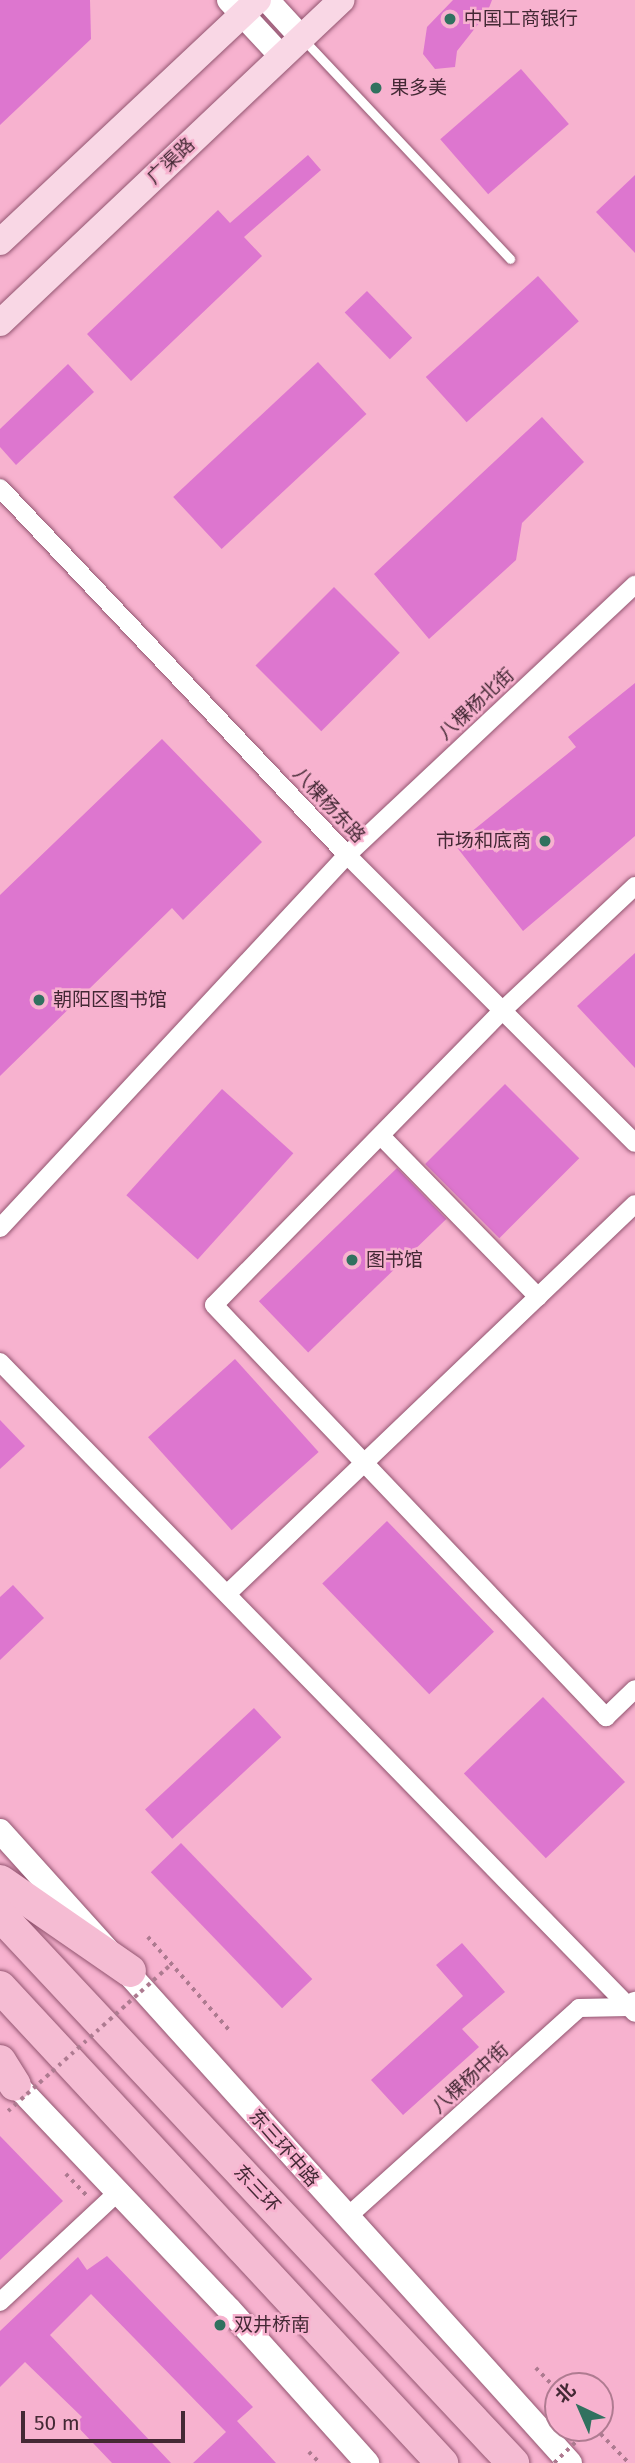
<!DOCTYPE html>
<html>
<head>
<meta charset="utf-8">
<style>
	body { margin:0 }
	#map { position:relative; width:635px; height:2463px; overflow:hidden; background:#f7b2cf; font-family:"Fira Sans","Noto Sans SC",sans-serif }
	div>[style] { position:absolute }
	.building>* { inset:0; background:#dd76cf; transform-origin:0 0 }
	.path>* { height:3.5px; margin-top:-1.75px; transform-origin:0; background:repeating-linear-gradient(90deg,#ad7a90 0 3.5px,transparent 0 8.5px) }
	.roads { filter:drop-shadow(0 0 2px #925570) drop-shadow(0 0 2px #925570) }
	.lane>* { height:9px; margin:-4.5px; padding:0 4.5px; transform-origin:4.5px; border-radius:4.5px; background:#fff }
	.street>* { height:18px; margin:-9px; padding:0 9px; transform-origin:9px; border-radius:9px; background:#fff }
	.secondary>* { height:24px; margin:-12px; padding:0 12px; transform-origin:12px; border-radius:12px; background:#fff }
	.primary>* { height:26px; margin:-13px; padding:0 13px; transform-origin:13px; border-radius:13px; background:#f9d7e5 }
	.highway>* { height:32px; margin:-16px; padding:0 16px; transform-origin:16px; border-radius:16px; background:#f5bcd3 }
	.path-bridge>* { height:3.5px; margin-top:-1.75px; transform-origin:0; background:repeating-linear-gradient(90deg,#ad7a90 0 3.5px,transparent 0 8.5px) }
	.dots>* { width:19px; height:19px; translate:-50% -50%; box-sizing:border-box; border:4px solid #f7b2cf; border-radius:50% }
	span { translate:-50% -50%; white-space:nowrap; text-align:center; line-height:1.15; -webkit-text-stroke:5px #f7b2cf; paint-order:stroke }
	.poi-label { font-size:19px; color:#442935 }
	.left { translate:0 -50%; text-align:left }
	.right { translate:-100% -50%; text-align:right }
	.street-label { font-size:19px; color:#442935 }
	.north { position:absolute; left:544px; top:2372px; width:70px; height:70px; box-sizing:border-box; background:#f7b2cf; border:2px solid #af7b91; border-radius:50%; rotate:316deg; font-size:19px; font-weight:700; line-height:28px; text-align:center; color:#442935 }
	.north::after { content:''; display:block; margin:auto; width:24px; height:32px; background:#31715f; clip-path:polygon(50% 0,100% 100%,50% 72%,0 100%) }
	.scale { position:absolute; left:21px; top:2411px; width:164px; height:32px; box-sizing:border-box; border:4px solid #442935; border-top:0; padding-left:9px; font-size:21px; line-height:24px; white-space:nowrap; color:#442935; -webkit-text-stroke:5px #f7b2cf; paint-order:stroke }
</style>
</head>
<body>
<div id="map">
	<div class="building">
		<div style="clip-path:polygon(0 0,90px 0,91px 39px,0 125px)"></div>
		<div style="clip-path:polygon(453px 0,492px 0,487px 13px,457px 51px,455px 67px,435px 69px,423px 54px,427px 27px)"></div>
		<div style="left:521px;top:69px;width:73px;height:107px;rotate:49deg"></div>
		<div style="clip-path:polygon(308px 155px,321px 170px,244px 237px,262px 256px,131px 381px,87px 334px,218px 210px,230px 223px)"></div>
		<div style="clip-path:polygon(635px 175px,635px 253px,596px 212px)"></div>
		<div style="left:538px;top:276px;width:61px;height:151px;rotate:48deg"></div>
		<div style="left:367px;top:291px;width:65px;height:31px;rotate:46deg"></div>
		<div style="left:318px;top:362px;width:71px;height:198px;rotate:47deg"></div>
		<div style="clip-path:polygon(68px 364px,94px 392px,16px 465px,0 447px,0 429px)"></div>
		<div style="clip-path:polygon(542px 417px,584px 462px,522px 523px,516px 560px,429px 639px,374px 574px)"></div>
		<div style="left:334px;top:587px;width:93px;height:111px;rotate:45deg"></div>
		<div style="clip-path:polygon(635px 683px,635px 836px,523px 931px,455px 845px,576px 747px,568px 737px)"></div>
		<div style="clip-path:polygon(162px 739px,262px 842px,183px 920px,172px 908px,0 1076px,0 895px)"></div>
		<div style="clip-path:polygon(635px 953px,635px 1068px,577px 1006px)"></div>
		<div style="left:505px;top:1084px;width:105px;height:113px;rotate:45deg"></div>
		<div style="left:222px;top:1089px;width:96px;height:143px;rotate:42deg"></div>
		<div style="left:397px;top:1168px;width:71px;height:192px;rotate:46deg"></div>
		<div style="left:235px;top:1359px;width:125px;height:117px;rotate:48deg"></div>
		<div style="clip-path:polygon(0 1420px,25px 1446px,0 1469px)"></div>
		<div style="left:387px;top:1521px;width:154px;height:90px;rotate:46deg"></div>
		<div style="clip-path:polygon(13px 1585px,44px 1618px,0 1660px,0 1597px)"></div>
		<div style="left:543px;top:1697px;width:118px;height:110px;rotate:46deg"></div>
		<div style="left:254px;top:1708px;width:40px;height:149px;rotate:47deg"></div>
		<div style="left:181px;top:1843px;width:189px;height:42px;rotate:46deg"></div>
		<div style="clip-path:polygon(462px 1943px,505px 1992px,462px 2029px,479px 2047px,403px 2115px,371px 2080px,463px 1996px,436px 1965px)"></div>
		<div style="clip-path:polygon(0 2136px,63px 2201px,0 2260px)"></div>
		<div style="clip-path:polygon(107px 2256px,253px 2407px,237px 2421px,276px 2463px,193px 2463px,226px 2432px,91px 2294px,50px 2335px,171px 2463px,112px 2463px,75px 2424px,82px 2417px,25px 2362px,0 2387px,0 2331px,78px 2257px,87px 2270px)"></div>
	</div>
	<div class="path">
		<div style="left:148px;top:1937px;width:125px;rotate:48.9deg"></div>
		<div style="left:66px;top:2174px;width:30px;rotate:46deg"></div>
		<div style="left:536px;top:2368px;width:32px;rotate:46deg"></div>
		<div style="left:595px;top:2428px;width:49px;rotate:45.8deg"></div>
		<div style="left:309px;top:2452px;width:16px;rotate:45deg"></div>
	</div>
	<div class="roads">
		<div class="lane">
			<div style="left:303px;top:39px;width:302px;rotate:46.7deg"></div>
		</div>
		<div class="street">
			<div style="left:0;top:488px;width:505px;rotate:46.6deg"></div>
			<div style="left:347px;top:855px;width:407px;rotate:45deg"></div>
			<div style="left:635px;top:886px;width:184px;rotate:136.8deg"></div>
			<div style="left:501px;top:1012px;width:410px;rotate:134.4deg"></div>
			<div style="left:214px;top:1305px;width:569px;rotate:46.42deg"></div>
			<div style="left:606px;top:1717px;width:40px;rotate:-44deg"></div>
			<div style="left:381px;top:1136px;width:225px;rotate:45.7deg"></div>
			<div style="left:0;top:1228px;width:509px;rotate:-47.07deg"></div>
			<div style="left:347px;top:855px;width:395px;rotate:-43.2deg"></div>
			<div style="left:0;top:1362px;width:909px;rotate:45.71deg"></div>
			<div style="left:227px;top:1594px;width:564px;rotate:-43.71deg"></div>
			<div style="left:346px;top:2218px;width:314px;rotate:-42deg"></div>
			<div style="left:579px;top:2008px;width:50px;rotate:-1.1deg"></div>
			<div style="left:629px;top:2007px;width:8px;rotate:-50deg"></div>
			<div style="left:0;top:2302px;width:158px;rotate:-43deg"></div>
		</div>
		<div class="secondary">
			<div style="left:229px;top:0;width:78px;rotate:47.1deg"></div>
			<div style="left:267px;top:0;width:52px;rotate:47.4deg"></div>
			<div style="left:0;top:1831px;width:851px;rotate:47.95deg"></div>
			<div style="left:3px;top:2071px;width:328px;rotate:46.5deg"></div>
			<div style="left:229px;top:2309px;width:207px;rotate:48.1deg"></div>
		</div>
		<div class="primary">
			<div style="left:0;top:242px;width:354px;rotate:-43.2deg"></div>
			<div style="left:0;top:323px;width:470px;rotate:-43.4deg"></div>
		</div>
		<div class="highway">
			<div style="left:0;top:1881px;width:158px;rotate:34.7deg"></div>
			<div style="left:0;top:1915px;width:751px;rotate:46.89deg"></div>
			<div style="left:0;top:1987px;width:650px;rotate:47.12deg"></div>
			<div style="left:0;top:2061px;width:28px;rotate:58deg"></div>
		</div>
	</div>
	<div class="path-bridge">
		<div style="left:8px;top:2111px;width:219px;rotate:-42deg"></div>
		<div style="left:554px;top:2463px;width:50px;rotate:-44.2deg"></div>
	</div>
	<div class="dots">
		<div style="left:450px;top:19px;background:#31715f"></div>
		<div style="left:376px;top:88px;background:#31715f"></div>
		<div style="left:545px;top:841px;background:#31715f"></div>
		<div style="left:39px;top:1000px;background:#31715f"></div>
		<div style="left:352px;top:1260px;background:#31715f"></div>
		<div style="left:220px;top:2325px;background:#31715f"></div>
	</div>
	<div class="poi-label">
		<span class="left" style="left:464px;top:19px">中国工商银行</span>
		<span class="left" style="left:390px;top:88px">果多美</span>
		<span class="right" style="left:531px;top:841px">市场和底商</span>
		<span class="left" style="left:53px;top:1000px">朝阳区图书馆</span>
		<span class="left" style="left:366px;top:1260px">图书馆</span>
		<span class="left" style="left:234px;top:2325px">双井桥南</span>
	</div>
	<div class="street-label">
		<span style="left:171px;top:161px;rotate:-43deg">广渠路</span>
		<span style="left:476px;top:704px;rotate:-43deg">八棵杨北街</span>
		<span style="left:329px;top:805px;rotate:47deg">八棵杨东路</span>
		<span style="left:470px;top:2078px;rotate:-42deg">八棵杨中街</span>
		<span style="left:284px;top:2148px;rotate:49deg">东三环中路</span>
		<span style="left:257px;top:2189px;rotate:47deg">东三环</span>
	</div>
	<div class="north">北</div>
	<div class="scale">50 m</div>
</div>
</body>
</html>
